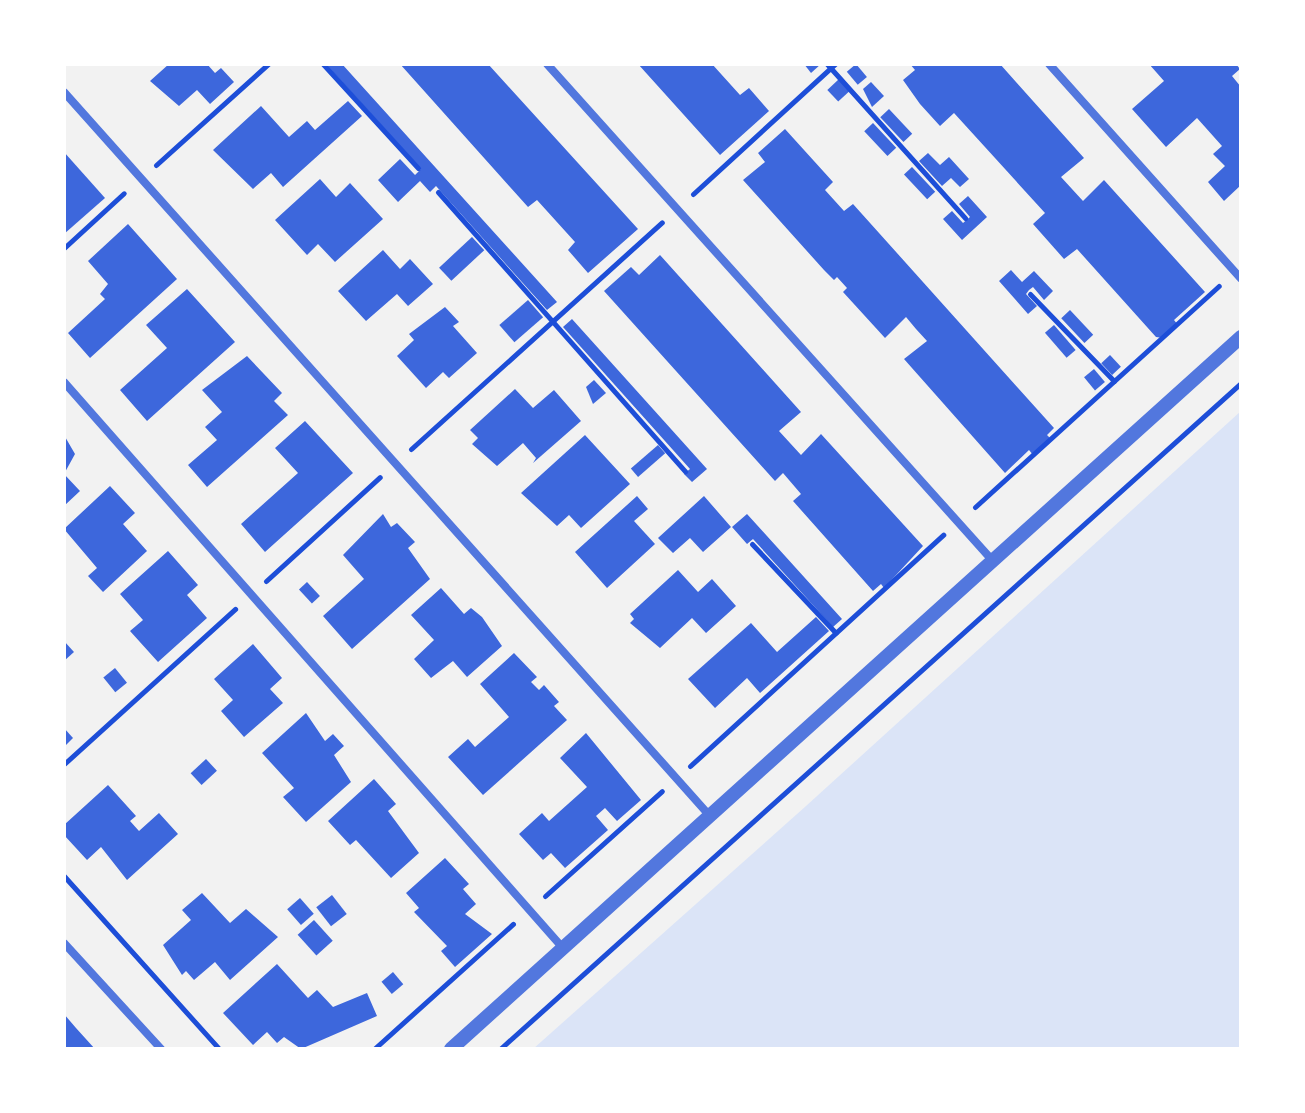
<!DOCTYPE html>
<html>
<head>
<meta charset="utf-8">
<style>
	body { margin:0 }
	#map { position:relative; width:1305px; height:1113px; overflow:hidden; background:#f2f2f2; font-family:Roboto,sans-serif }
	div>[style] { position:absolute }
	.green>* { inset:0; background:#dbe4f7 }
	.building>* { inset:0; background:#3d67dc; transform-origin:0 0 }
	.path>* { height:5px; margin:-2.5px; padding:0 2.5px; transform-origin:2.5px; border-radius:2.5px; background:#1d4ed8 }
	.minor>* { height:8px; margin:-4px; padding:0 4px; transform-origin:4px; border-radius:4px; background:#5277de }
	.tertiary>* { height:14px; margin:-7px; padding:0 7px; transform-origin:7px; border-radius:7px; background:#5277de }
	span { translate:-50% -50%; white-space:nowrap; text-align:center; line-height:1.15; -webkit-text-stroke:7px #fff; paint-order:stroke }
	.frame { position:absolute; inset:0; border:66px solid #fff; pointer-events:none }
</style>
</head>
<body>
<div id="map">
	<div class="green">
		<div style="clip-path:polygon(1241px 411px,1241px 1049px,533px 1049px,806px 806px)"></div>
	</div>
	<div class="building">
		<div style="clip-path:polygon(169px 64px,207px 64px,215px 73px,221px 68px,234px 82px,210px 104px,197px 90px,179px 106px,150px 81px)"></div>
		<div style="clip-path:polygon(326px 64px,342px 64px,557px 302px,547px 310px,436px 186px,430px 192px,420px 181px,398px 202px,378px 180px,400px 159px,415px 175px,421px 169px)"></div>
		<div style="clip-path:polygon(400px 64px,488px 64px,638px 229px,588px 273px,568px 250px,575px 242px,537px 200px,528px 207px)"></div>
		<div style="clip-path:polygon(638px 64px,712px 64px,740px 95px,749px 88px,769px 111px,720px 155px)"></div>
		<div style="clip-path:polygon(804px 64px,821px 64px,811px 73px)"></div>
		<div style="left:856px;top:64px;width:17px;height:12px;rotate:50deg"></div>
		<div style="clip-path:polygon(910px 64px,1000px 64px,1084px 158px,1061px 177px,1083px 201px,1104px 180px,1205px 292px,1174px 320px,1178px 325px,1163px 338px,1156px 337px,1077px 249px,1064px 259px,1033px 224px,1045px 213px,954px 113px,940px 126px,920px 104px,903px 80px,915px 70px)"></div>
		<div style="clip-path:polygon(1149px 64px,1236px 64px,1240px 69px,1232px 76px,1241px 87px,1241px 185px,1224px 201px,1208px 182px,1225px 166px,1213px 154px,1222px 146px,1197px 118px,1166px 147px,1132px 109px,1164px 81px)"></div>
		<div style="left:839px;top:79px;width:16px;height:16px;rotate:47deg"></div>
		<div style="clip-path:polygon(871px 82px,884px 96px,872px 107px,863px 89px)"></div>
		<div style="clip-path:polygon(348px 101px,362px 116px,283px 187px,271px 173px,253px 189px,213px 150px,261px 106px,289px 137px,307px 121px,315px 130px)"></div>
		<div style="left:889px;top:109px;width:34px;height:12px;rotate:47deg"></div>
		<div style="left:873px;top:123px;width:34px;height:12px;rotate:47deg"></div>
		<div style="clip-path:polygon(785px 129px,833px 182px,825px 190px,844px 211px,853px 204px,1054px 428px,1047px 435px,1051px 439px,1033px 455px,1029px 450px,1005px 473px,904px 359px,927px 341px,916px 329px,906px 317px,885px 338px,843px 292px,847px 288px,837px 277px,834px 280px,824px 270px,743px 180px,765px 162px,758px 153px)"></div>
		<div style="clip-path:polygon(64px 152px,105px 198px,64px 234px)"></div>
		<div style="clip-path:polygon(928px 153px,940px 165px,949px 157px,969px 179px,960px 187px,951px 178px,942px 186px,919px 161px)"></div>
		<div style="left:912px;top:167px;width:34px;height:11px;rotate:47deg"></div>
		<div style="clip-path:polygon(320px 179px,336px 197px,350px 183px,383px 219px,335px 262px,318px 244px,307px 255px,275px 220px)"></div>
		<div style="clip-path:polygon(968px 196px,987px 217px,962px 240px,943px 219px,952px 211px,963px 223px,970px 217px,959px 204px)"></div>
		<div style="clip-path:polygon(128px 224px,177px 279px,90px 358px,68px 333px,105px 299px,100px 294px,108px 284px,88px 261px)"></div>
		<div style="left:472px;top:237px;width:18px;height:45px;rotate:47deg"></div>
		<div style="clip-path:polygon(383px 250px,400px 269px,410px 259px,433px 284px,408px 306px,397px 294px,366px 321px,338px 291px)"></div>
		<div style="clip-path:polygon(660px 255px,801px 412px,779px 431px,801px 455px,821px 434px,923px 546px,884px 588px,881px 584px,873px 591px,793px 501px,801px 494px,783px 473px,775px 481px,604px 291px,631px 267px,639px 275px)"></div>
		<div style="clip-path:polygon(1011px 270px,1022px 282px,1034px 271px,1053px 291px,1044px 300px,1033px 287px,1029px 290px,1026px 294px,1037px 306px,1028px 314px,999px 281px)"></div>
		<div style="clip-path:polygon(187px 289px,235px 342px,147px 421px,120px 390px,167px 348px,146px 325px)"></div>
		<div style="left:528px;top:300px;width:23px;height:38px;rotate:49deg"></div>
		<div style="clip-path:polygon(445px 307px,459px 322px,453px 326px,477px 353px,449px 378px,443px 372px,426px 388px,397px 356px,414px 340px,409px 334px)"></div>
		<div style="left:1070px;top:310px;width:34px;height:12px;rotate:47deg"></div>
		<div style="clip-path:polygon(572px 319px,707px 469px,692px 482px,684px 474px,690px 469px,563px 327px)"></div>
		<div style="left:1054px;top:325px;width:33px;height:12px;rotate:49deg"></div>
		<div style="left:1110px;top:355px;width:16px;height:12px;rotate:47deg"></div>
		<div style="clip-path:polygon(247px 356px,282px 393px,274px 401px,288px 415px,207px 487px,188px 465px,217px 440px,205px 427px,222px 412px,202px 390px)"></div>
		<div style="left:1094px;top:369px;width:17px;height:13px;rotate:50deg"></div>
		<div style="clip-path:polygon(594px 380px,606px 393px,593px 404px,586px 387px)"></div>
		<div style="clip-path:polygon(515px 389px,533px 408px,554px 390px,581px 421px,533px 463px,536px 458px,523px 443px,497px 466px,472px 444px,478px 438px,470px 430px)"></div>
		<div style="clip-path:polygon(305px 421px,353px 473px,265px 552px,241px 524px,298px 473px,275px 448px)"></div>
		<div style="clip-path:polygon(64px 435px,75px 454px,64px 474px,80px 491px,64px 506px)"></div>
		<div style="clip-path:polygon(585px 435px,630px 484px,581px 528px,569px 515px,557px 526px,521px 493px)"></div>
		<div style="left:658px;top:445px;width:11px;height:36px;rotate:49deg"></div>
		<div style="clip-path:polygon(110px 486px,135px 513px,123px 524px,147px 551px,103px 592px,88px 576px,97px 568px,64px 529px)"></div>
		<div style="clip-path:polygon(637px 496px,648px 509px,634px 521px,655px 544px,607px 588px,575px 552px)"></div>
		<div style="clip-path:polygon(704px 496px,731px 527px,703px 552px,690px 538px,673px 553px,658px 538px)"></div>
		<div style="clip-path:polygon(383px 514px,391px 527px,397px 523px,415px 542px,408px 548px,430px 579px,352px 649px,323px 616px,364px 579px,343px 555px)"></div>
		<div style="clip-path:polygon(747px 514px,842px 619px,833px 627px,753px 539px,747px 544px,732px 527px)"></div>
		<div style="clip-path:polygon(168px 551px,198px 585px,187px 595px,207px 618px,158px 662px,130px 631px,143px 620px,120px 594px)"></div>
		<div style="clip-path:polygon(678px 570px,698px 592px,712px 579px,736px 606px,706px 633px,692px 618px,660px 648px,630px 623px,634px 619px,630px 614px)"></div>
		<div style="left:307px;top:582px;width:19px;height:11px;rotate:47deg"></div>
		<div style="clip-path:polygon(441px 588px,464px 614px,471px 608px,482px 617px,502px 646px,467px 677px,453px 661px,431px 678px,414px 659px,434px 640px,411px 615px)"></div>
		<div style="clip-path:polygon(816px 617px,829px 631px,760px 693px,747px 678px,715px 708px,688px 679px,751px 623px,777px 652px)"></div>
		<div style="clip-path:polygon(64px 641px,74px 652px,64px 661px)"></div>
		<div style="clip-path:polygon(253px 644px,282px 678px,270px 689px,283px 703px,244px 737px,221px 711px,233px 700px,214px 679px)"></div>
		<div style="clip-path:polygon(514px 653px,537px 677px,531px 682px,539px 690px,544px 685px,559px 702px,554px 706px,567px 720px,483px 795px,448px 757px,468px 739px,475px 747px,509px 717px,480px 684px)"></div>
		<div style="left:115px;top:668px;width:19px;height:15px;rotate:51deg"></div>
		<div style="clip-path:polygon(306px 713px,325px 741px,333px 734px,344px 746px,334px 755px,351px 782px,306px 822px,283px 797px,294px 788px,262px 753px)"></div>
		<div style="clip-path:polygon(64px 728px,73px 738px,64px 747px)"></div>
		<div style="clip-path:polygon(586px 733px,641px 800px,617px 821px,605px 808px,596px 816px,608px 830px,565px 868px,551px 853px,543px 860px,519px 834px,542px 813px,549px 821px,587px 787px,560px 758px)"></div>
		<div style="left:206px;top:759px;width:16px;height:21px;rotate:47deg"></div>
		<div style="clip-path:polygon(374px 779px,396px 804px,388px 811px,419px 853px,391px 878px,356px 840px,350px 845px,328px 821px)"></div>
		<div style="clip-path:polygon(108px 785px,136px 816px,130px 821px,139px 831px,159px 813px,178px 834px,127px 880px,101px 847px,87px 860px,64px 835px,64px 825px)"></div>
		<div style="clip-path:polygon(445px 858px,469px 884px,463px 889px,476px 904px,465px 914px,492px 934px,455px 967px,441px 951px,447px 946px,414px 912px,419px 908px,406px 893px)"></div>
		<div style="clip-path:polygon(202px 893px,230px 923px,246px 909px,278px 937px,230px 980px,215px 962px,194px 980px,186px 971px,182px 975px,163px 945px,191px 920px,182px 910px)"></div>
		<div style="left:332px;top:895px;width:24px;height:20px;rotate:52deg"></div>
		<div style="left:300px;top:898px;width:21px;height:17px;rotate:49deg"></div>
		<div style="left:314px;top:920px;width:28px;height:22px;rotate:48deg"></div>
		<div style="clip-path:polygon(277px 964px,308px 998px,317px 990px,333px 1007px,367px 993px,377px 1016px,301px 1049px,284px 1037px,277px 1043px,267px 1032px,253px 1045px,223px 1013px)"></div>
		<div style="left:393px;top:972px;width:16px;height:15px;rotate:50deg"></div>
		<div style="clip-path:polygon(64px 1014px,76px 1028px,95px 1049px,64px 1049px)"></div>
	</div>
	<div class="path">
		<div style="left:323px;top:64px;width:141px;rotate:47.6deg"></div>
		<div style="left:827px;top:64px;width:207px;rotate:48.1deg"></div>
		<div style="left:156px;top:165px;width:151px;rotate:-42deg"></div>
		<div style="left:438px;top:192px;width:373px;rotate:48.5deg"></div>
		<div style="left:693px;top:194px;width:193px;rotate:-42.5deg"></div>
		<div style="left:64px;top:248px;width:81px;rotate:-42.5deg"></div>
		<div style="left:1030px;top:294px;width:121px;rotate:46deg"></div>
		<div style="left:411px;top:449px;width:338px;rotate:-42.1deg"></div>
		<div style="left:975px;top:507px;width:329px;rotate:-42.2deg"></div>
		<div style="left:752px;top:544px;width:122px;rotate:46.7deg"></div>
		<div style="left:266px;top:581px;width:154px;rotate:-42.4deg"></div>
		<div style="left:64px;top:764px;width:231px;rotate:-42.2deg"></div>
		<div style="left:690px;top:766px;width:343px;rotate:-42.4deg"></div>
		<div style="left:64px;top:876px;width:232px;rotate:48.1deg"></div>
		<div style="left:545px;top:896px;width:157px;rotate:-41.9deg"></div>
		<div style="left:374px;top:1049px;width:187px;rotate:-42deg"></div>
		<div style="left:500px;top:1049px;width:996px;rotate:-41.95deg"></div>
	</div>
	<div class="minor">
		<div style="left:547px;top:64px;width:666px;rotate:48.1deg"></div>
		<div style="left:1049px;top:64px;width:288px;rotate:48.2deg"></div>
		<div style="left:64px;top:92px;width:970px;rotate:48.26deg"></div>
		<div style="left:64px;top:382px;width:753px;rotate:48.61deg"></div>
		<div style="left:64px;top:943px;width:144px;rotate:47.5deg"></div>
	</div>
	<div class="tertiary">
		<div style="left:451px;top:1049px;width:1064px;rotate:-42.03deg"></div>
	</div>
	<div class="frame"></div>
</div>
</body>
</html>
